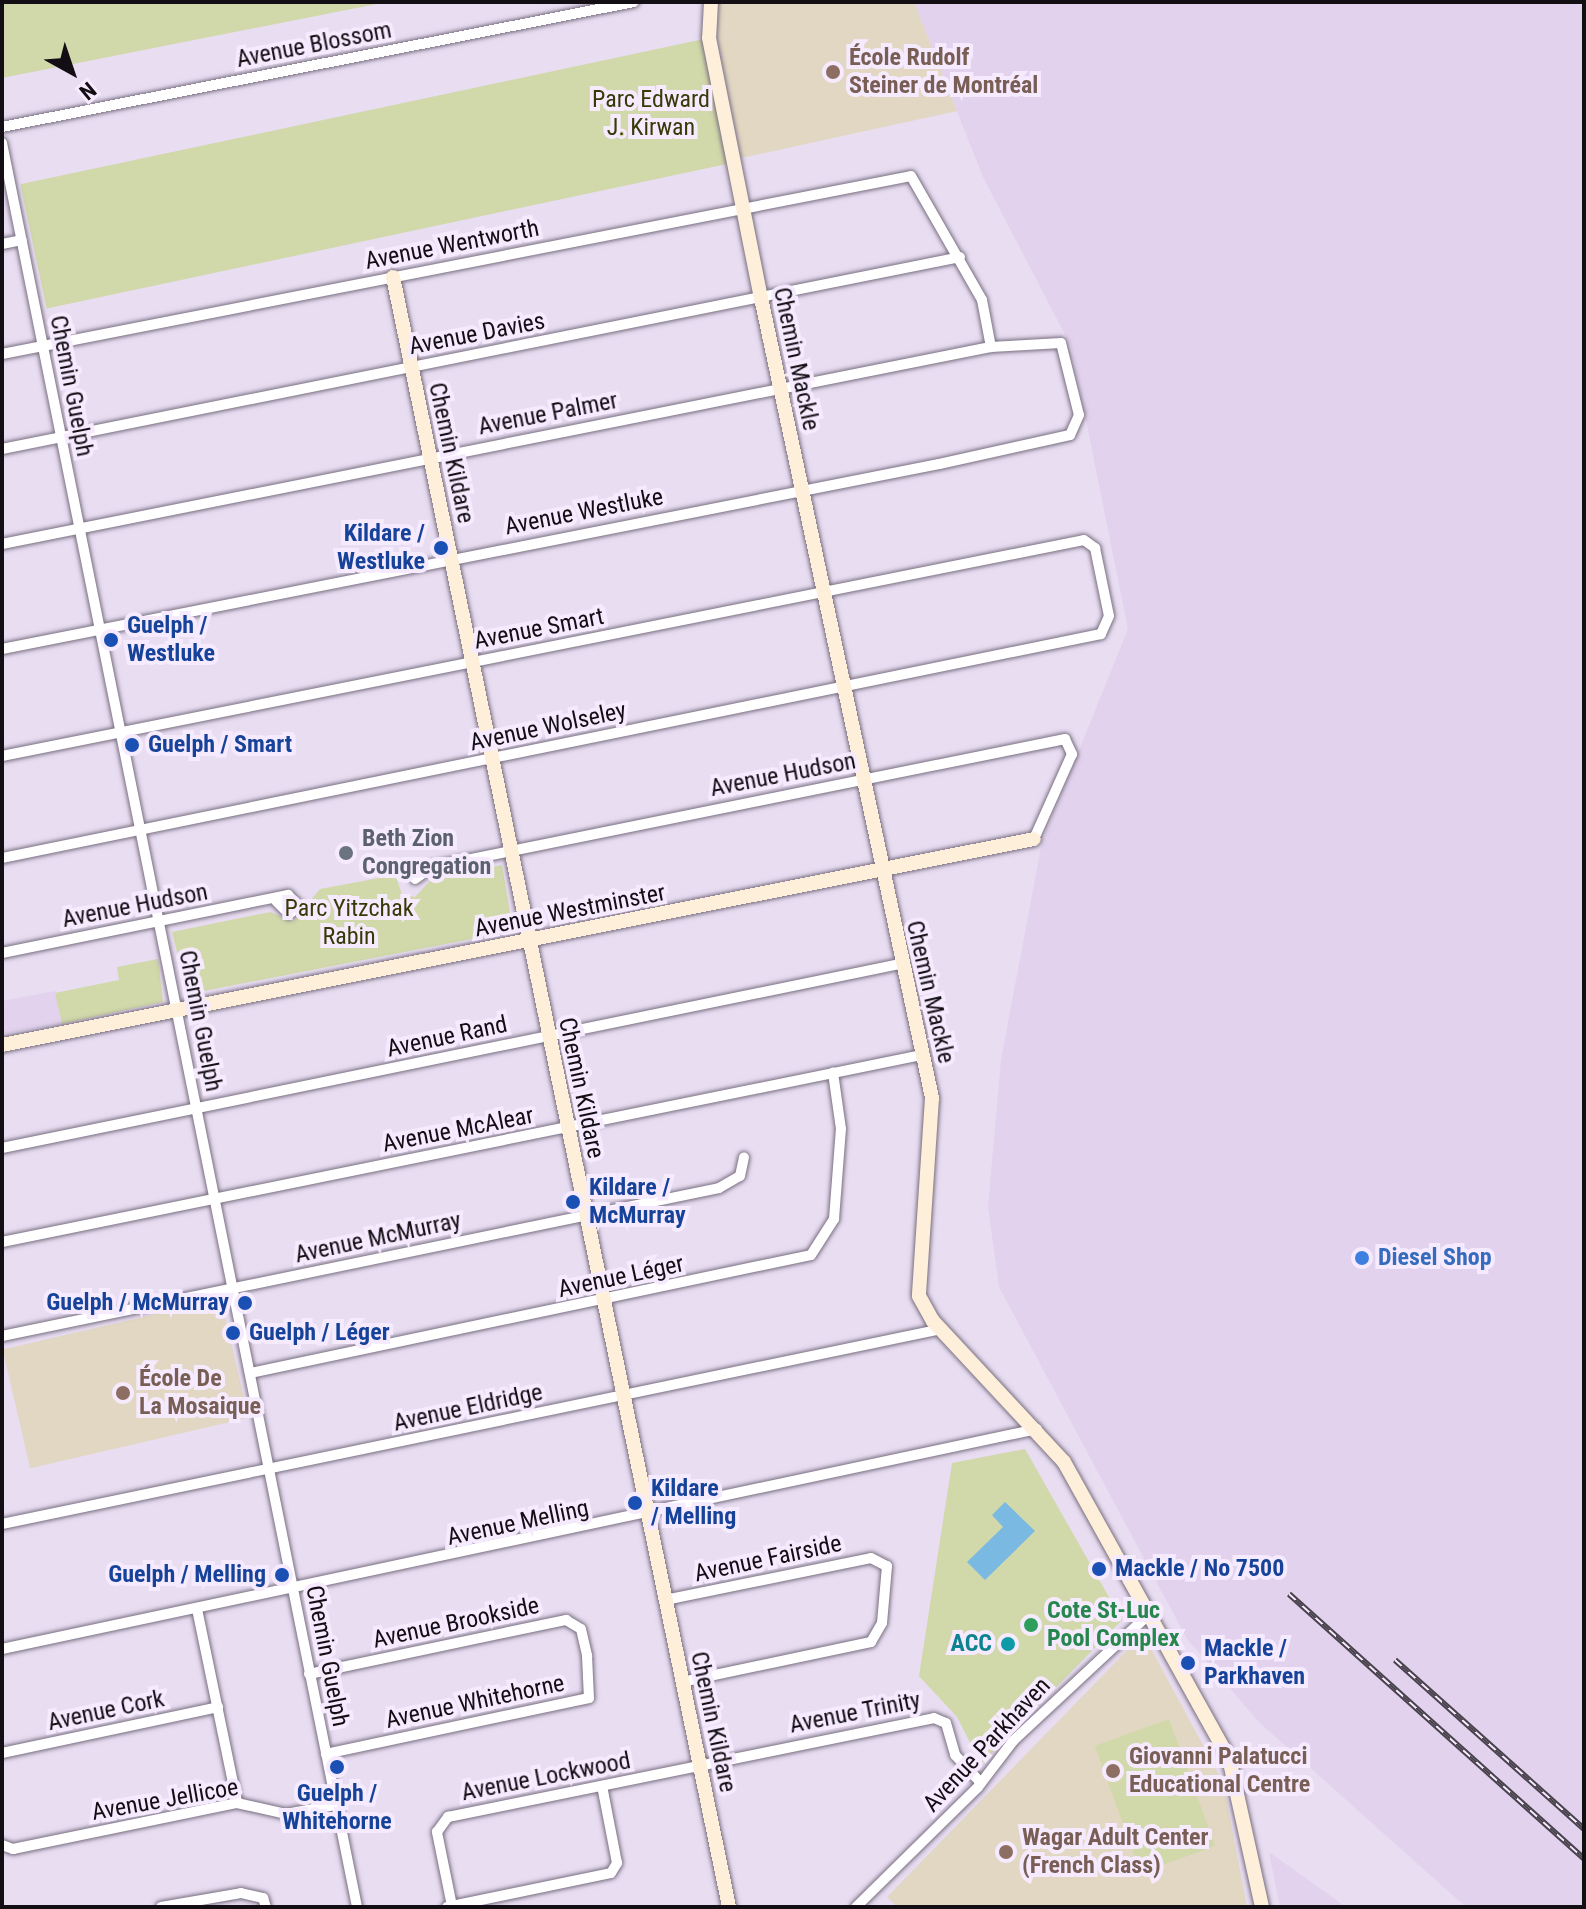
<!DOCTYPE html>
<html>
<head>
<meta charset="utf-8">
<style>
	body { margin:0 }
	#map { position:relative; width:1586px; height:1909px; overflow:hidden; background:#e8ddf1; font-family:"Roboto Condensed",sans-serif }
	div>[style] { position:absolute }
	.built>* { inset:0; background:#e2d2ed }
	.education>* { inset:0; background:#e2d7c2; transform-origin:0 0 }
	.green>* { inset:0; background:#d1d8a9; transform-origin:0 0 }
	.water>* { inset:0; background:#7ab9e1 }
	.roads { filter:drop-shadow(0 0 2px #796f81) drop-shadow(0 0 2px #796f81) }
	.street>* { height:10px; margin:-5px; padding:0 5px; transform-origin:5px; border-radius:5px; background:#fff }
	.secondary>* { height:14px; margin:-7px; padding:0 7px; transform-origin:7px; border-radius:7px; background:#feefda }
	.rail>* { height:6px; margin-top:-3px; transform-origin:0; background:repeating-linear-gradient(90deg,#f6eaff 0 9px,#48424c 0 18px); box-sizing:border-box; border-block:2px solid #48424c }
	.dots>* { width:22px; height:22px; translate:-50% -50%; box-sizing:border-box; border:4px solid #f6eaff; border-radius:50% }
	span { translate:-50% -50%; white-space:nowrap; text-align:center; line-height:1.15; -webkit-text-stroke:8px #f6eaff; paint-order:stroke }
	.street-label { font-size:24px; color:#120e14 }
	.education-label { font-size:24px; color:#785e54; font-weight:700 }
	.left { translate:0 -50%; text-align:left }
	.park-label { font-size:24px; color:#363a06 }
	.transit-label { font-size:24px; color:#164399; font-weight:700 }
	.right { translate:-100% -50%; text-align:right }
	.worship-label { font-size:24px; color:#5b616d; font-weight:700 }
	.shop-label { font-size:24px; color:#366cbe; font-weight:700 }
	.leisure-label { font-size:24px; color:#27864d; font-weight:700 }
	.culture-label { font-size:24px; color:#0d838f; font-weight:700 }
	.frame { position:absolute; inset:0; border:4px solid #120e14; pointer-events:none }
	.north { position:absolute; left:32px; top:32px; width:80px; height:80px; -webkit-text-stroke:6px #f6eaff; paint-order:stroke; rotate:140deg; font-size:22px; font-weight:700; line-height:32px; text-align:center; color:#120e14 }
	.north::after { content:''; display:block; margin:auto; width:28px; height:36px; background:#120e14; clip-path:polygon(50% 0,100% 100%,50% 72%,0 100%) }
</style>
</head>
<body>
<div id="map">
	<div class="built">
		<div style="clip-path:polygon(914px 2px,1584px 2px,1584px 1907px,1466px 1907px,1260px 1723px,1187px 1639px,999px 1287px,988px 1207px,1001px 1060px,1042px 842px,1128px 629px,1071px 346px,983px 177px)"></div>
		<div style="clip-path:polygon(55px 991px,62px 1024px,2px 1034px,2px 1001px)"></div>
		<div style="clip-path:polygon(1269px 1852px,1346px 1907px,1280px 1907px)"></div>
	</div>
	<div class="education">
		<div style="clip-path:polygon(718px 2px,914px 2px,957px 111px,741px 158px,716px 32px)"></div>
		<div style="left:221px;top:1299px;width:122px;height:224px;rotate:77deg"></div>
		<div style="clip-path:polygon(1143px 1634px,1223px 1782px,1247px 1907px,897px 1907px,887px 1897px)"></div>
	</div>
	<div class="green">
		<div style="clip-path:polygon(2px 2px,387px 2px,2px 78px)"></div>
		<div style="left:704px;top:39px;width:127px;height:699px;rotate:78deg"></div>
		<div style="clip-path:polygon(502px 865px,513px 931px,188px 994px,172px 932px,270px 912px,293px 921px,320px 889px,395px 875px,402px 894px,415px 897px,431px 880px)"></div>
		<div style="clip-path:polygon(158px 959px,163px 1002px,62px 1024px,55px 993px,119px 980px,117px 967px)"></div>
		<div style="clip-path:polygon(1025px 1449px,1122px 1620px,981px 1764px,957px 1717px,919px 1676px,952px 1463px)"></div>
		<div style="left:1169px;top:1719px;width:135px;height:79px;rotate:70deg"></div>
	</div>
	<div class="water">
		<div style="clip-path:polygon(1005px 1502px,1035px 1531px,985px 1580px,967px 1562px,1003px 1527px,992px 1515px)"></div>
	</div>
	<div class="roads">
		<div class="street">
			<div style="left:2px;top:127px;width:644px;rotate:-11.19deg"></div>
			<div style="left:2px;top:143px;width:1799px;rotate:78.62deg"></div>
			<div style="left:2px;top:244px;width:20px;rotate:-11deg"></div>
			<div style="left:2px;top:354px;width:926px;rotate:-11.08deg"></div>
			<div style="left:911px;top:176px;width:143px;rotate:60.2deg"></div>
			<div style="left:982px;top:300px;width:48px;rotate:79.2deg"></div>
			<div style="left:2px;top:449px;width:977px;rotate:-11.33deg"></div>
			<div style="left:2px;top:544px;width:1008px;rotate:-11.27deg"></div>
			<div style="left:991px;top:347px;width:70px;rotate:-3.3deg"></div>
			<div style="left:1061px;top:343px;width:74px;rotate:76deg"></div>
			<div style="left:1079px;top:415px;width:22px;rotate:114deg"></div>
			<div style="left:1070px;top:435px;width:134px;rotate:167.5deg"></div>
			<div style="left:939px;top:464px;width:955px;rotate:168.83deg"></div>
			<div style="left:2px;top:756px;width:1103px;rotate:-11.29deg"></div>
			<div style="left:1084px;top:540px;width:14px;rotate:36deg"></div>
			<div style="left:1095px;top:548px;width:69px;rotate:78.4deg"></div>
			<div style="left:1109px;top:616px;width:20px;rotate:114deg"></div>
			<div style="left:1101px;top:634px;width:1122px;rotate:168.48deg"></div>
			<div style="left:415px;top:879px;width:21px;rotate:-35deg"></div>
			<div style="left:432px;top:867px;width:646px;rotate:-11.43deg"></div>
			<div style="left:1065px;top:739px;width:17px;rotate:65deg"></div>
			<div style="left:1072px;top:754px;width:93px;rotate:114.1deg"></div>
			<div style="left:2px;top:953px;width:292px;rotate:-11.5deg"></div>
			<div style="left:288px;top:895px;width:16px;rotate:45deg"></div>
			<div style="left:299px;top:906px;width:13px;rotate:141deg"></div>
			<div style="left:289px;top:914px;width:18px;rotate:-135deg"></div>
			<div style="left:2px;top:1148px;width:917px;rotate:-11.58deg"></div>
			<div style="left:2px;top:1242px;width:939px;rotate:-11.49deg"></div>
			<div style="left:2px;top:1336px;width:732px;rotate:-11.66deg"></div>
			<div style="left:719px;top:1188px;width:24px;rotate:-30deg"></div>
			<div style="left:740px;top:1176px;width:19px;rotate:-78deg"></div>
			<div style="left:250px;top:1373px;width:573px;rotate:-11.88deg"></div>
			<div style="left:811px;top:1255px;width:43px;rotate:-57.4deg"></div>
			<div style="left:834px;top:1219px;width:90px;rotate:-85.6deg"></div>
			<div style="left:841px;top:1129px;width:57px;rotate:-98.1deg"></div>
			<div style="left:2px;top:1524px;width:959px;rotate:-11.73deg"></div>
			<div style="left:665px;top:1600px;width:210px;rotate:-11.5deg"></div>
			<div style="left:871px;top:1558px;width:18px;rotate:27deg"></div>
			<div style="left:887px;top:1566px;width:57px;rotate:95deg"></div>
			<div style="left:882px;top:1623px;width:22px;rotate:120deg"></div>
			<div style="left:871px;top:1642px;width:193px;rotate:168.1deg"></div>
			<div style="left:197px;top:1609px;width:198px;rotate:78.3deg"></div>
			<div style="left:2px;top:1649px;width:1058px;rotate:-12deg"></div>
			<div style="left:309px;top:1674px;width:263px;rotate:-11.9deg"></div>
			<div style="left:566px;top:1620px;width:17px;rotate:31deg"></div>
			<div style="left:581px;top:1629px;width:28px;rotate:77deg"></div>
			<div style="left:587px;top:1656px;width:42px;rotate:87.3deg"></div>
			<div style="left:589px;top:1698px;width:269px;rotate:168deg"></div>
			<div style="left:2px;top:1753px;width:221px;rotate:-12deg"></div>
			<div style="left:2px;top:1845px;width:12px;rotate:20deg"></div>
			<div style="left:13px;top:1849px;width:229px;rotate:-11.6deg"></div>
			<div style="left:237px;top:1803px;width:50px;rotate:12.7deg"></div>
			<div style="left:286px;top:1814px;width:50px;rotate:-10.4deg"></div>
			<div style="left:452px;top:1906px;width:76px;rotate:-101.5deg"></div>
			<div style="left:437px;top:1832px;width:19px;rotate:-54deg"></div>
			<div style="left:448px;top:1817px;width:496px;rotate:-11.5deg"></div>
			<div style="left:934px;top:1718px;width:13px;rotate:23deg"></div>
			<div style="left:946px;top:1723px;width:33px;rotate:74deg"></div>
			<div style="left:955px;top:1755px;width:38px;rotate:47deg"></div>
			<div style="left:161px;top:1907px;width:81px;rotate:-9.9deg"></div>
			<div style="left:241px;top:1893px;width:23px;rotate:13deg"></div>
			<div style="left:263px;top:1898px;width:9px;rotate:72deg"></div>
			<div style="left:447px;top:1907px;width:167px;rotate:-11.7deg"></div>
			<div style="left:611px;top:1873px;width:12px;rotate:-59deg"></div>
			<div style="left:617px;top:1863px;width:78px;rotate:-101deg"></div>
			<div style="left:856px;top:1907px;width:171px;rotate:-44.5deg"></div>
			<div style="left:978px;top:1787px;width:58px;rotate:-52.7deg"></div>
			<div style="left:1013px;top:1741px;width:186px;rotate:-43deg"></div>
		</div>
		<div class="secondary">
			<div style="left:711px;top:2px;width:36px;rotate:93deg"></div>
			<div style="left:709px;top:38px;width:265px;rotate:78.7deg"></div>
			<div style="left:761px;top:298px;width:818px;rotate:77.93deg"></div>
			<div style="left:932px;top:1098px;width:198px;rotate:93.8deg"></div>
			<div style="left:919px;top:1296px;width:29px;rotate:61deg"></div>
			<div style="left:933px;top:1321px;width:192px;rotate:47.1deg"></div>
			<div style="left:1064px;top:1462px;width:339px;rotate:60.9deg"></div>
			<div style="left:1229px;top:1758px;width:153px;rotate:77.5deg"></div>
			<div style="left:393px;top:277px;width:1664px;rotate:78.35deg"></div>
			<div style="left:2px;top:1045px;width:1052px;rotate:-11.29deg"></div>
		</div>
	</div>
	<div class="rail">
		<div style="left:1289px;top:1594px;width:397px;rotate:41.9deg"></div>
		<div style="left:1395px;top:1660px;width:254px;rotate:41.8deg"></div>
	</div>
	<div class="dots">
		<div style="left:833px;top:72px;background:#8d6e63"></div>
		<div style="left:441px;top:548px;background:#1a4fb4"></div>
		<div style="left:111px;top:640px;background:#1a4fb4"></div>
		<div style="left:132px;top:745px;background:#1a4fb4"></div>
		<div style="left:346px;top:853px;background:#6b7280"></div>
		<div style="left:573px;top:1202px;background:#1a4fb4"></div>
		<div style="left:1362px;top:1258px;background:#3f7fe0"></div>
		<div style="left:245px;top:1303px;background:#1a4fb4"></div>
		<div style="left:233px;top:1333px;background:#1a4fb4"></div>
		<div style="left:123px;top:1393px;background:#8d6e63"></div>
		<div style="left:635px;top:1503px;background:#1a4fb4"></div>
		<div style="left:1099px;top:1569px;background:#1a4fb4"></div>
		<div style="left:282px;top:1575px;background:#1a4fb4"></div>
		<div style="left:1031px;top:1625px;background:#2e9e5b"></div>
		<div style="left:1008px;top:1644px;background:#0f9aa8"></div>
		<div style="left:1188px;top:1663px;background:#1a4fb4"></div>
		<div style="left:337px;top:1767px;background:#1a4fb4"></div>
		<div style="left:1113px;top:1771px;background:#8d6e63"></div>
		<div style="left:1006px;top:1852px;background:#8d6e63"></div>
	</div>
	<div class="street-label">
		<span style="left:314px;top:45px;rotate:-11deg">Avenue Blossom</span>
		<span style="left:452px;top:245px;rotate:-11deg">Avenue Wentworth</span>
		<span style="left:477px;top:334px;rotate:-11deg">Avenue Davies</span>
		<span style="left:796px;top:359px;rotate:78deg">Chemin Mackle</span>
		<span style="left:71px;top:386px;rotate:79deg">Chemin Guelph</span>
		<span style="left:548px;top:414px;rotate:-11deg">Avenue Palmer</span>
		<span style="left:451px;top:453px;rotate:78deg">Chemin Kildare</span>
		<span style="left:584px;top:512px;rotate:-11deg">Avenue Westluke</span>
		<span style="left:539px;top:629px;rotate:-11deg">Avenue Smart</span>
		<span style="left:548px;top:727px;rotate:-12deg">Avenue Wolseley</span>
		<span style="left:783px;top:775px;rotate:-11deg">Avenue Hudson</span>
		<span style="left:135px;top:906px;rotate:-11deg">Avenue Hudson</span>
		<span style="left:570px;top:911px;rotate:-11deg">Avenue Westminster</span>
		<span style="left:930px;top:992px;rotate:77deg">Chemin Mackle</span>
		<span style="left:200px;top:1021px;rotate:79deg">Chemin Guelph</span>
		<span style="left:447px;top:1037px;rotate:-12deg">Avenue Rand</span>
		<span style="left:581px;top:1088px;rotate:78deg">Chemin Kildare</span>
		<span style="left:458px;top:1130px;rotate:-11deg">Avenue McAlear</span>
		<span style="left:378px;top:1238px;rotate:-12deg">Avenue McMurray</span>
		<span style="left:621px;top:1277px;rotate:-12deg">Avenue Léger</span>
		<span style="left:468px;top:1408px;rotate:-12deg">Avenue Eldridge</span>
		<span style="left:518px;top:1523px;rotate:-12deg">Avenue Melling</span>
		<span style="left:768px;top:1559px;rotate:-12deg">Avenue Fairside</span>
		<span style="left:456px;top:1623px;rotate:-12deg">Avenue Brookside</span>
		<span style="left:327px;top:1656px;rotate:79deg">Chemin Guelph</span>
		<span style="left:475px;top:1702px;rotate:-12deg">Avenue Whitehorne</span>
		<span style="left:106px;top:1711px;rotate:-12deg">Avenue Cork</span>
		<span style="left:855px;top:1713px;rotate:-11deg">Avenue Trinity</span>
		<span style="left:713px;top:1722px;rotate:78deg">Chemin Kildare</span>
		<span style="left:987px;top:1745px;rotate:-47deg">Avenue Parkhaven</span>
		<span style="left:546px;top:1777px;rotate:-11deg">Avenue Lockwood</span>
		<span style="left:165px;top:1800px;rotate:-10deg">Avenue Jellicoe</span>
	</div>
	<div class="education-label">
		<span class="left" style="left:849px;top:72px">École Rudolf<br>Steiner de Montréal</span>
		<span class="left" style="left:139px;top:1393px">École De<br>La Mosaique</span>
		<span class="left" style="left:1129px;top:1771px">Giovanni Palatucci<br>Educational Centre</span>
		<span class="left" style="left:1022px;top:1852px">Wagar Adult Center<br>(French Class)</span>
	</div>
	<div class="park-label">
		<span style="left:651px;top:114px">Parc Edward<br>J. Kirwan</span>
		<span style="left:349px;top:923px">Parc Yitzchak<br>Rabin</span>
	</div>
	<div class="transit-label">
		<span class="right" style="left:425px;top:548px">Kildare /<br>Westluke</span>
		<span class="left" style="left:127px;top:640px">Guelph /<br>Westluke</span>
		<span class="left" style="left:148px;top:745px">Guelph / Smart</span>
		<span class="left" style="left:589px;top:1202px">Kildare /<br>McMurray</span>
		<span class="right" style="left:229px;top:1303px">Guelph / McMurray</span>
		<span class="left" style="left:249px;top:1333px">Guelph / Léger</span>
		<span class="left" style="left:651px;top:1503px">Kildare<br>/ Melling</span>
		<span class="left" style="left:1115px;top:1569px">Mackle / No 7500</span>
		<span class="right" style="left:266px;top:1575px">Guelph / Melling</span>
		<span class="left" style="left:1204px;top:1663px">Mackle /<br>Parkhaven</span>
		<span style="left:337px;top:1808px">Guelph /<br>Whitehorne</span>
	</div>
	<div class="worship-label">
		<span class="left" style="left:362px;top:853px">Beth Zion<br>Congregation</span>
	</div>
	<div class="shop-label">
		<span class="left" style="left:1378px;top:1258px">Diesel Shop</span>
	</div>
	<div class="leisure-label">
		<span class="left" style="left:1047px;top:1625px">Cote St-Luc<br>Pool Complex</span>
	</div>
	<div class="culture-label">
		<span class="right" style="left:992px;top:1644px">ACC</span>
	</div>
	<div class="frame"></div>
	<div class="north">N</div>
</div>
</body>
</html>
